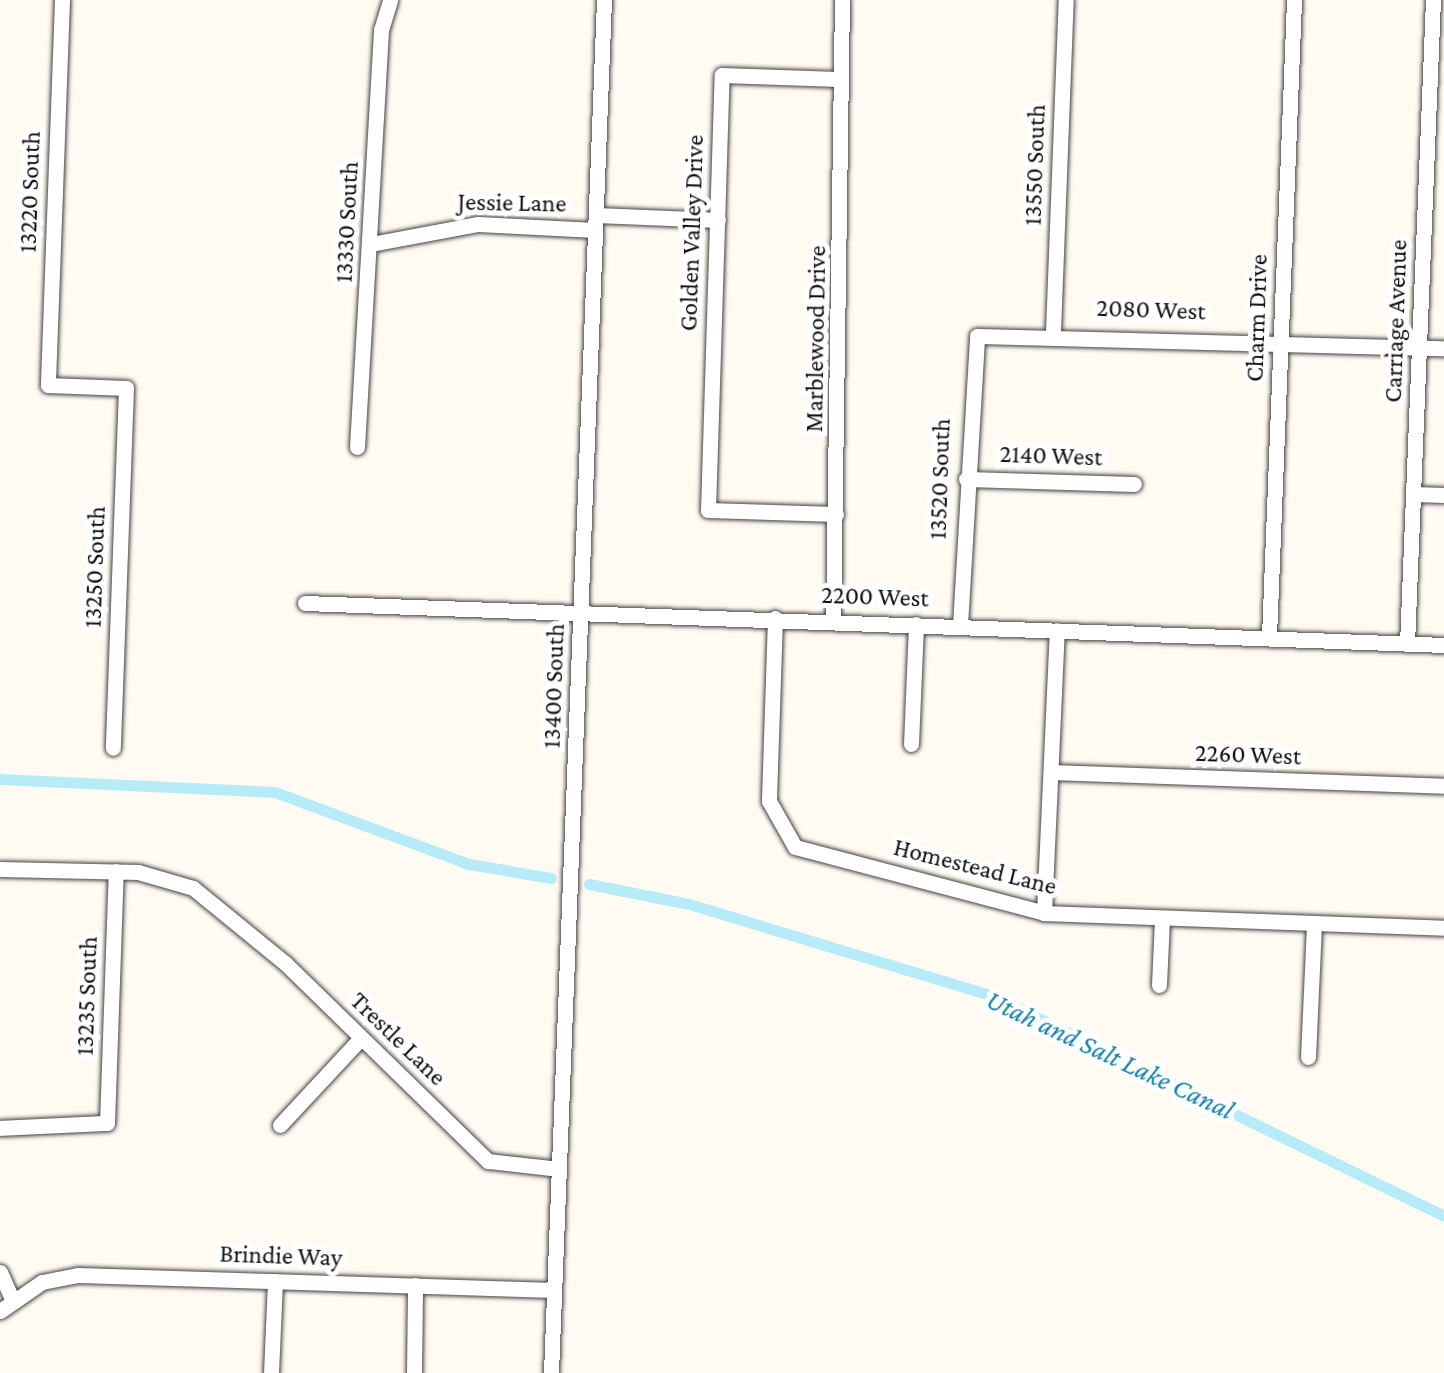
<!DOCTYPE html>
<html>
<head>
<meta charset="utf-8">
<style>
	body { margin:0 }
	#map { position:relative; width:1444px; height:1373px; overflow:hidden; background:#fffaf2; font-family:"Crimson Pro",serif }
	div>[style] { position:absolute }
	.canal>* { height:11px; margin:-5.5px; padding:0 5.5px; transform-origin:5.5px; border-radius:5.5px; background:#b6ebf7 }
	.roads { filter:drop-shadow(0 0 2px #424242) drop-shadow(0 0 2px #424242) }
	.minor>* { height:15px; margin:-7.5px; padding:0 7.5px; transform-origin:7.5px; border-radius:7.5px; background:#fff }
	span { translate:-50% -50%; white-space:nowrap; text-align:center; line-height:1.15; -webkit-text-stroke:10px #fff; paint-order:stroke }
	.street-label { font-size:25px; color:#0f0f0f }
	.water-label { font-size:28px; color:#1680a4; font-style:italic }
</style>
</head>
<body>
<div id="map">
	<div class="canal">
		<div style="left:0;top:779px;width:275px;rotate:2.7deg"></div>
		<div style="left:275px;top:792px;width:207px;rotate:20.4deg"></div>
		<div style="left:469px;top:864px;width:83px;rotate:9.7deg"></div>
		<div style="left:589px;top:884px;width:102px;rotate:11.3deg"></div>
		<div style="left:689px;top:904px;width:318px;rotate:16.8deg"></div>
		<div style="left:993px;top:996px;width:502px;rotate:26deg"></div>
	</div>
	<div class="roads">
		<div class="minor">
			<div style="left:62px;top:0;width:385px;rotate:92.1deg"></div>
			<div style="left:48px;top:385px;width:78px;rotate:2.2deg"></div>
			<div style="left:126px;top:388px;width:360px;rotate:92.1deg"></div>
			<div style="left:596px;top:215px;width:122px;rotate:2.3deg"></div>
			<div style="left:371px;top:244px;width:109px;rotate:-10.6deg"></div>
			<div style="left:478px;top:224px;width:117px;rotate:2.9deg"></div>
			<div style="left:1053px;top:331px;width:331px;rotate:-87.8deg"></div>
			<div style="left:357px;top:447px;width:418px;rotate:-86.7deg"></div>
			<div style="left:381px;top:30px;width:31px;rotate:-73deg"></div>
			<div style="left:966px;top:479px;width:168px;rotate:1.7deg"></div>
			<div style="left:1414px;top:494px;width:30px;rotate:2deg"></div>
			<div style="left:836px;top:514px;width:128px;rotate:-178.2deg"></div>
			<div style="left:708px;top:510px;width:435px;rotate:-88.2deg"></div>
			<div style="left:722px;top:75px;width:116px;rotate:2deg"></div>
			<div style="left:305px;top:603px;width:1140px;rotate:2.11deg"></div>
			<div style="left:775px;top:618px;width:183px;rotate:91.9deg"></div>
			<div style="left:769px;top:801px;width:53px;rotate:60.5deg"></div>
			<div style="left:795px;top:847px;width:258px;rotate:14.8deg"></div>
			<div style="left:1044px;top:913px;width:400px;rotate:2.1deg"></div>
			<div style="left:833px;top:620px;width:620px;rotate:-89.17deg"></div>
			<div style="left:960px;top:625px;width:289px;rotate:-86.6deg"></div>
			<div style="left:977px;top:336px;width:467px;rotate:1.5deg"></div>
			<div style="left:1269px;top:637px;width:637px;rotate:-87.75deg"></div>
			<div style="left:1407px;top:644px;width:645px;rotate:-87.69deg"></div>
			<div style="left:911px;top:744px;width:120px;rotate:-87.6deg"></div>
			<div style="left:1051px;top:772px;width:393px;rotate:2deg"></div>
			<div style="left:0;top:869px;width:138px;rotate:1.2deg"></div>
			<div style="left:138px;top:872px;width:57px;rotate:16.2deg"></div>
			<div style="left:193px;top:888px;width:119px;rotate:39.2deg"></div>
			<div style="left:285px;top:963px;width:284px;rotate:44.3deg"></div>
			<div style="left:488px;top:1161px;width:71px;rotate:6.4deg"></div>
			<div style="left:1044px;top:913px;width:283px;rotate:-87.4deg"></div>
			<div style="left:1159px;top:985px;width:67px;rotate:-87.4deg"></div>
			<div style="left:1308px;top:1057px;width:134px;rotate:-87.4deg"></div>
			<div style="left:280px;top:1125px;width:117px;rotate:-47.1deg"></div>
			<div style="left:0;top:1128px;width:107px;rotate:-2.7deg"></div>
			<div style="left:107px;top:1123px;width:252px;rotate:-88deg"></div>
			<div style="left:0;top:1272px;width:32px;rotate:66deg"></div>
			<div style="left:0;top:1311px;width:51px;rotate:-34.6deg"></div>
			<div style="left:42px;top:1282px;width:37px;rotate:-11deg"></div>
			<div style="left:78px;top:1275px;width:476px;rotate:1.8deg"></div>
			<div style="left:271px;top:1373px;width:92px;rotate:-87.5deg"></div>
			<div style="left:414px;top:1373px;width:88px;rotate:-89.3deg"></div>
			<div style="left:551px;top:1373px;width:1374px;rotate:-87.79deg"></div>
		</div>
	</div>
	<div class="street-label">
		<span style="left:1035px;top:165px;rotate:-88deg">13550 South</span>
		<span style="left:30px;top:192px;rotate:-88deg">13220 South</span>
		<span style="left:512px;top:203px;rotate:1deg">Jessie Lane</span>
		<span style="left:347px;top:222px;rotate:-87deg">13330 South</span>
		<span style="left:692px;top:233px;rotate:-88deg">Golden Valley Drive</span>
		<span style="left:1151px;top:310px;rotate:2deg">2080 West</span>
		<span style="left:1257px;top:318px;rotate:-88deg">Charm Drive</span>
		<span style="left:1396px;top:321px;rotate:-88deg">Carriage Avenue</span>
		<span style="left:816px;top:339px;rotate:-89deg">Marblewood Drive</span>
		<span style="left:1051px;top:456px;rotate:2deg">2140 West</span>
		<span style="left:940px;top:479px;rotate:-88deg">13520 South</span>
		<span style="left:95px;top:567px;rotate:-88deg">13250 South</span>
		<span style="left:875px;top:597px;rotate:2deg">2200 West</span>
		<span style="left:554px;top:686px;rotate:-88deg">13400 South</span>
		<span style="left:1248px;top:755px;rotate:2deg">2260 West</span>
		<span style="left:975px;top:867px;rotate:14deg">Homestead Lane</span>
		<span style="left:87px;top:996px;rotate:-88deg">13235 South</span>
		<span style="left:398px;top:1039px;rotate:44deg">Trestle Lane</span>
		<span style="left:281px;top:1256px;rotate:2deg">Brindie Way</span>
	</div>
	<div class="water-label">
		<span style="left:1110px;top:1055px;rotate:25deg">Utah and Salt Lake Canal</span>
	</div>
</div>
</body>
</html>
